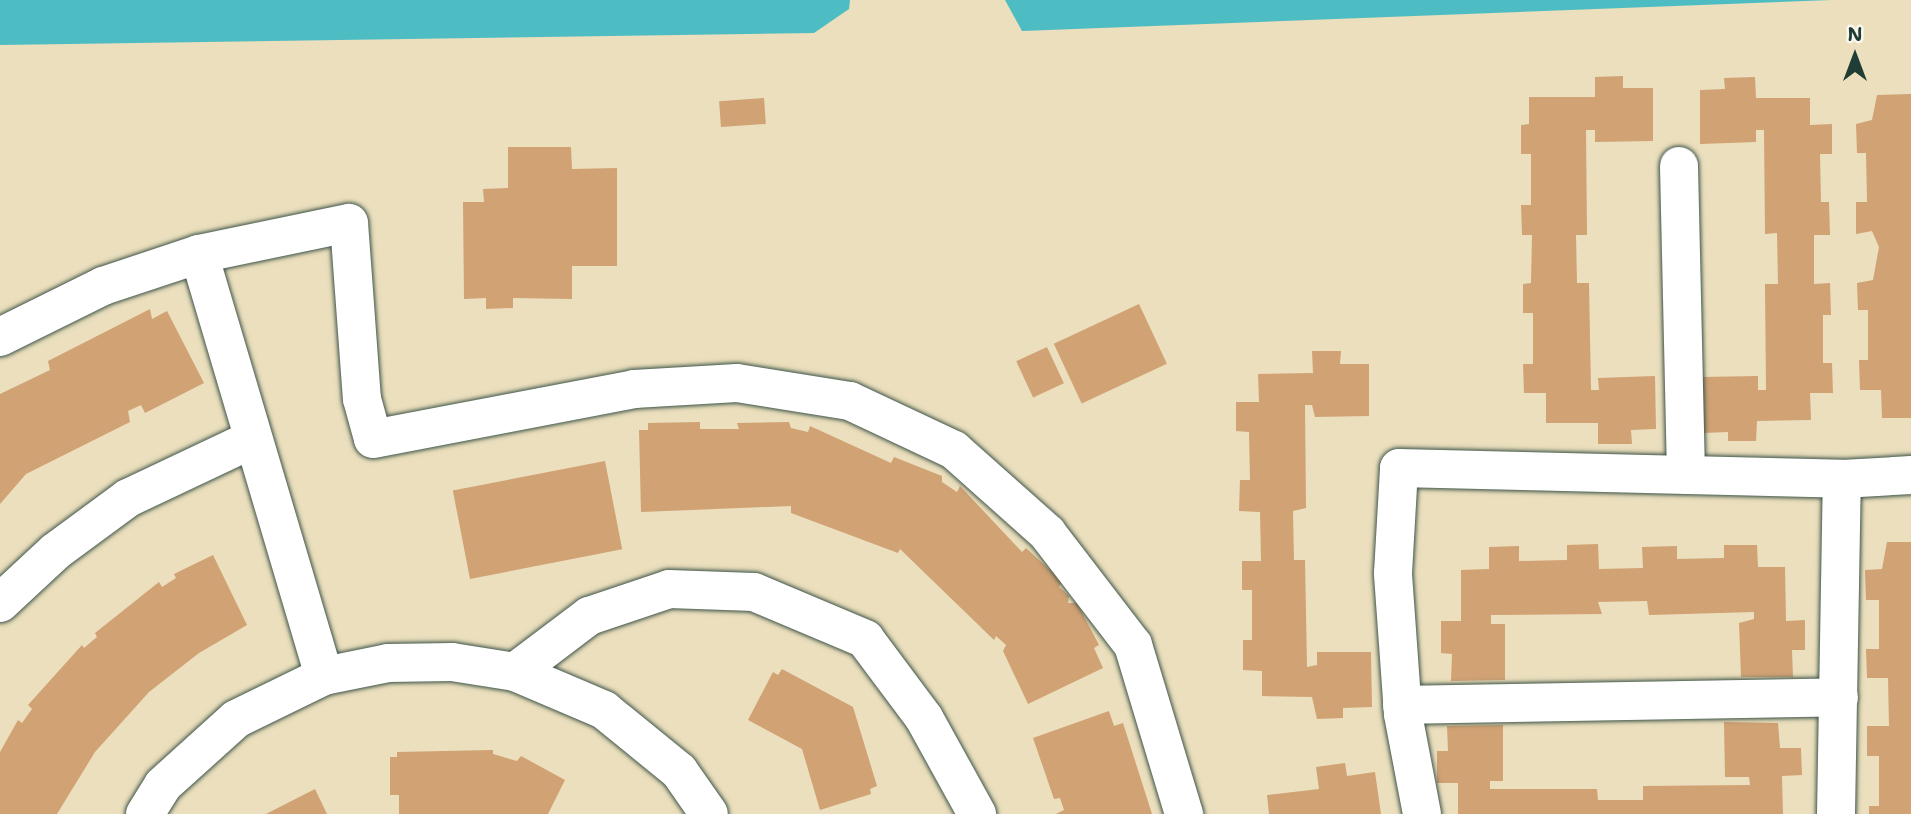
<!DOCTYPE html>
<html>
<head>
<meta charset="utf-8">
<style>
	body { margin:0 }
	#map { position:relative; width:1911px; height:814px; overflow:hidden; background:#ebdfbd; font-family:"Shantell Sans",sans-serif }
	div>[style] { position:absolute }
	.water>* { inset:0; background:#4ebdc3 }
	.building>* { inset:0; background:#d0a274; transform-origin:0 0 }
	.roads { filter:drop-shadow(0 0 2px #3e5549) drop-shadow(0 0 2px #3e5549) }
	.minor>* { height:38px; margin:-19px; padding:0 19px; transform-origin:19px; border-radius:19px; background:#fff }
	span { translate:-50% -50%; white-space:nowrap; text-align:center; line-height:1.15; -webkit-text-stroke:5px #fbf7ec; paint-order:stroke }
	.north { position:absolute; left:1820px; top:21px; width:70px; height:70px; -webkit-text-stroke:5px #fbf7ec; paint-order:stroke; rotate:0deg; font-size:19px; font-weight:700; line-height:28px; text-align:center; color:#1f3d34 }
	.north::after { content:''; display:block; margin:auto; width:24px; height:32px; background:#1f3d34; clip-path:polygon(50% 0,100% 100%,50% 72%,0 100%) }
</style>
</head>
<body>
<div id="map">
	<div class="water">
		<div style="clip-path:polygon(0 0,850px 0,849px 9px,814px 33px,0 45px)"></div>
		<div style="clip-path:polygon(1005px 0,1831px 0,1022px 31px)"></div>
	</div>
	<div class="building">
		<div style="clip-path:polygon(1623px 76px,1623px 88px,1653px 88px,1653px 141px,1595px 142px,1595px 130px,1586px 130px,1587px 235px,1576px 235px,1577px 283px,1589px 283px,1591px 390px,1599px 390px,1598px 378px,1655px 376px,1656px 429px,1631px 430px,1632px 444px,1598px 444px,1598px 423px,1546px 423px,1546px 393px,1524px 393px,1523px 364px,1533px 364px,1533px 313px,1523px 313px,1523px 284px,1531px 283px,1532px 235px,1522px 235px,1521px 205px,1531px 205px,1531px 154px,1521px 154px,1521px 125px,1529px 124px,1529px 97px,1595px 97px,1595px 77px)"></div>
		<div style="clip-path:polygon(1755px 77px,1756px 98px,1810px 98px,1810px 125px,1832px 124px,1832px 154px,1820px 154px,1821px 202px,1829px 202px,1830px 235px,1814px 235px,1814px 284px,1830px 283px,1831px 315px,1823px 315px,1823px 363px,1832px 363px,1833px 393px,1810px 393px,1811px 420px,1757px 421px,1756px 441px,1728px 441px,1728px 432px,1703px 433px,1702px 377px,1758px 376px,1758px 390px,1766px 390px,1765px 284px,1778px 284px,1777px 233px,1765px 234px,1764px 130px,1756px 130px,1756px 142px,1700px 144px,1700px 90px,1725px 89px,1724px 78px)"></div>
		<div style="clip-path:polygon(1911px 94px,1911px 418px,1882px 418px,1881px 390px,1860px 390px,1859px 360px,1868px 360px,1868px 310px,1858px 310px,1857px 283px,1873px 280px,1879px 247px,1872px 231px,1856px 234px,1856px 202px,1867px 202px,1866px 153px,1857px 153px,1856px 124px,1872px 120px,1877px 95px)"></div>
		<div style="left:764px;top:98px;width:26px;height:45px;rotate:86deg"></div>
		<div style="clip-path:polygon(508px 147px,571px 147px,572px 169px,617px 168px,617px 266px,572px 266px,572px 299px,513px 298px,513px 308px,486px 309px,486px 298px,464px 299px,463px 202px,484px 202px,483px 189px,508px 188px)"></div>
		<div style="left:1139px;top:304px;width:66px;height:94px;rotate:65deg"></div>
		<div style="clip-path:polygon(150px 309px,152px 319px,167px 311px,204px 383px,145px 413px,141px 405px,128px 411px,130px 422px,26px 474px,0 504px,0 394px,50px 370px,48px 361px)"></div>
		<div style="left:1047px;top:347px;width:40px;height:34px;rotate:65deg"></div>
		<div style="clip-path:polygon(1312px 351px,1341px 351px,1340px 364px,1369px 364px,1369px 416px,1315px 417px,1312px 405px,1305px 405px,1306px 508px,1293px 511px,1294px 560px,1305px 560px,1307px 667px,1317px 665px,1317px 652px,1371px 652px,1372px 707px,1343px 708px,1343px 718px,1317px 719px,1312px 697px,1262px 696px,1262px 671px,1243px 670px,1243px 640px,1252px 640px,1252px 590px,1242px 590px,1242px 561px,1261px 561px,1260px 512px,1239px 511px,1240px 480px,1250px 480px,1249px 432px,1236px 431px,1236px 402px,1259px 402px,1258px 374px,1313px 373px)"></div>
		<div style="clip-path:polygon(700px 422px,700px 429px,739px 429px,737px 423px,789px 422px,791px 428px,808px 432px,810px 426px,891px 463px,894px 457px,942px 476px,942px 482px,957px 492px,960px 486px,1022px 552px,1026px 548px,1062px 581px,1059px 587px,1069px 596px,1068px 603px,1077px 603px,1099px 645px,1094px 648px,1103px 668px,1028px 704px,1003px 651px,1006px 645px,996px 636px,994px 640px,900px 549px,898px 553px,791px 513px,791px 506px,641px 512px,639px 430px,648px 430px,648px 423px)"></div>
		<div style="left:605px;top:461px;width:90px;height:155px;rotate:79deg"></div>
		<div style="clip-path:polygon(1887px 542px,1911px 542px,1911px 814px,1869px 814px,1869px 806px,1879px 806px,1879px 756px,1867px 756px,1867px 726px,1889px 726px,1888px 678px,1867px 678px,1866px 649px,1879px 649px,1879px 600px,1866px 600px,1865px 570px,1882px 569px)"></div>
		<div style="clip-path:polygon(1598px 544px,1599px 569px,1643px 568px,1642px 547px,1677px 546px,1677px 559px,1724px 558px,1724px 545px,1757px 545px,1758px 567px,1785px 567px,1786px 621px,1805px 620px,1805px 650px,1792px 650px,1793px 677px,1741px 677px,1739px 623px,1754px 619px,1754px 612px,1649px 615px,1647px 601px,1598px 602px,1602px 614px,1491px 615px,1491px 624px,1505px 624px,1505px 680px,1451px 681px,1452px 654px,1441px 653px,1441px 621px,1461px 621px,1461px 570px,1489px 569px,1489px 547px,1519px 546px,1519px 561px,1567px 560px,1567px 545px)"></div>
		<div style="clip-path:polygon(213px 555px,247px 625px,199px 653px,149px 692px,95px 752px,57px 814px,0 814px,0 752px,18px 720px,22px 723px,32px 709px,28px 705px,82px 645px,84px 648px,97px 637px,95px 633px,159px 582px,162px 587px,176px 578px,174px 574px)"></div>
		<div style="clip-path:polygon(782px 669px,853px 707px,877px 786px,870px 789px,871px 794px,820px 810px,802px 749px,748px 720px,773px 672px,778px 675px)"></div>
		<div style="clip-path:polygon(1109px 711px,1114px 726px,1123px 723px,1152px 814px,1056px 814px,1064px 810px,1060px 798px,1054px 799px,1033px 738px)"></div>
		<div style="clip-path:polygon(1724px 722px,1778px 723px,1780px 748px,1801px 748px,1802px 775px,1782px 776px,1783px 814px,1458px 814px,1458px 783px,1437px 783px,1437px 751px,1448px 751px,1447px 726px,1503px 725px,1503px 781px,1490px 781px,1490px 789px,1597px 789px,1598px 800px,1643px 800px,1643px 786px,1750px 785px,1749px 777px,1725px 777px)"></div>
		<div style="clip-path:polygon(493px 750px,493px 754px,517px 761px,521px 756px,565px 780px,548px 814px,399px 814px,399px 795px,390px 795px,390px 757px,397px 757px,397px 752px)"></div>
		<div style="clip-path:polygon(1345px 763px,1347px 776px,1375px 772px,1381px 814px,1269px 814px,1267px 795px,1319px 789px,1316px 767px)"></div>
		<div style="clip-path:polygon(315px 789px,327px 814px,266px 814px)"></div>
	</div>
	<div class="roads">
		<div class="minor">
			<div style="left:1679px;top:166px;width:309px;rotate:88.7deg"></div>
			<div style="left:199px;top:254px;width:440px;rotate:73.5deg"></div>
			<div style="left:0;top:337px;width:115px;rotate:-26.3deg"></div>
			<div style="left:103px;top:286px;width:101px;rotate:-18.4deg"></div>
			<div style="left:199px;top:254px;width:153px;rotate:-11.7deg"></div>
			<div style="left:349px;top:223px;width:176px;rotate:85.8deg"></div>
			<div style="left:362px;top:399px;width:41px;rotate:74.6deg"></div>
			<div style="left:373px;top:439px;width:266px;rotate:-10.8deg"></div>
			<div style="left:634px;top:389px;width:103px;rotate:-3.3deg"></div>
			<div style="left:737px;top:383px;width:114px;rotate:9.1deg"></div>
			<div style="left:850px;top:401px;width:115px;rotate:25.2deg"></div>
			<div style="left:954px;top:450px;width:125px;rotate:41.7deg"></div>
			<div style="left:1047px;top:533px;width:141px;rotate:52.5deg"></div>
			<div style="left:1133px;top:645px;width:177px;rotate:73.2deg"></div>
			<div style="left:0;top:603px;width:76px;rotate:-42.9deg"></div>
			<div style="left:56px;top:551px;width:89px;rotate:-36.4deg"></div>
			<div style="left:128px;top:498px;width:138px;rotate:-25.3deg"></div>
			<div style="left:515px;top:672px;width:93px;rotate:-37.1deg"></div>
			<div style="left:589px;top:616px;width:84px;rotate:-18.6deg"></div>
			<div style="left:669px;top:589px;width:85px;rotate:2deg"></div>
			<div style="left:754px;top:592px;width:121px;rotate:22.9deg"></div>
			<div style="left:865px;top:639px;width:99px;rotate:53.2deg"></div>
			<div style="left:924px;top:718px;width:110px;rotate:61.1deg"></div>
			<div style="left:1402px;top:705px;width:437px;rotate:-1deg"></div>
			<div style="left:145px;top:814px;width:34px;rotate:-58deg"></div>
			<div style="left:163px;top:785px;width:98px;rotate:-42.1deg"></div>
			<div style="left:236px;top:719px;width:98px;rotate:-26deg"></div>
			<div style="left:324px;top:676px;width:65px;rotate:-11.5deg"></div>
			<div style="left:388px;top:663px;width:64px;rotate:-0.9deg"></div>
			<div style="left:452px;top:662px;width:64px;rotate:9deg"></div>
			<div style="left:515px;top:672px;width:97px;rotate:23.1deg"></div>
			<div style="left:604px;top:710px;width:97px;rotate:39.1deg"></div>
			<div style="left:679px;top:771px;width:52px;rotate:55.1deg"></div>
			<div style="left:1422px;top:814px;width:102px;rotate:-100.8deg"></div>
			<div style="left:1403px;top:714px;width:141px;rotate:-94.1deg"></div>
			<div style="left:1393px;top:573px;width:105px;rotate:-86.7deg"></div>
			<div style="left:1399px;top:468px;width:443px;rotate:1.4deg"></div>
			<div style="left:1842px;top:479px;width:69px;rotate:-3.3deg"></div>
			<div style="left:1836px;top:814px;width:335px;rotate:-89deg"></div>
		</div>
	</div>
	<div class="north">N</div>
</div>
</body>
</html>
